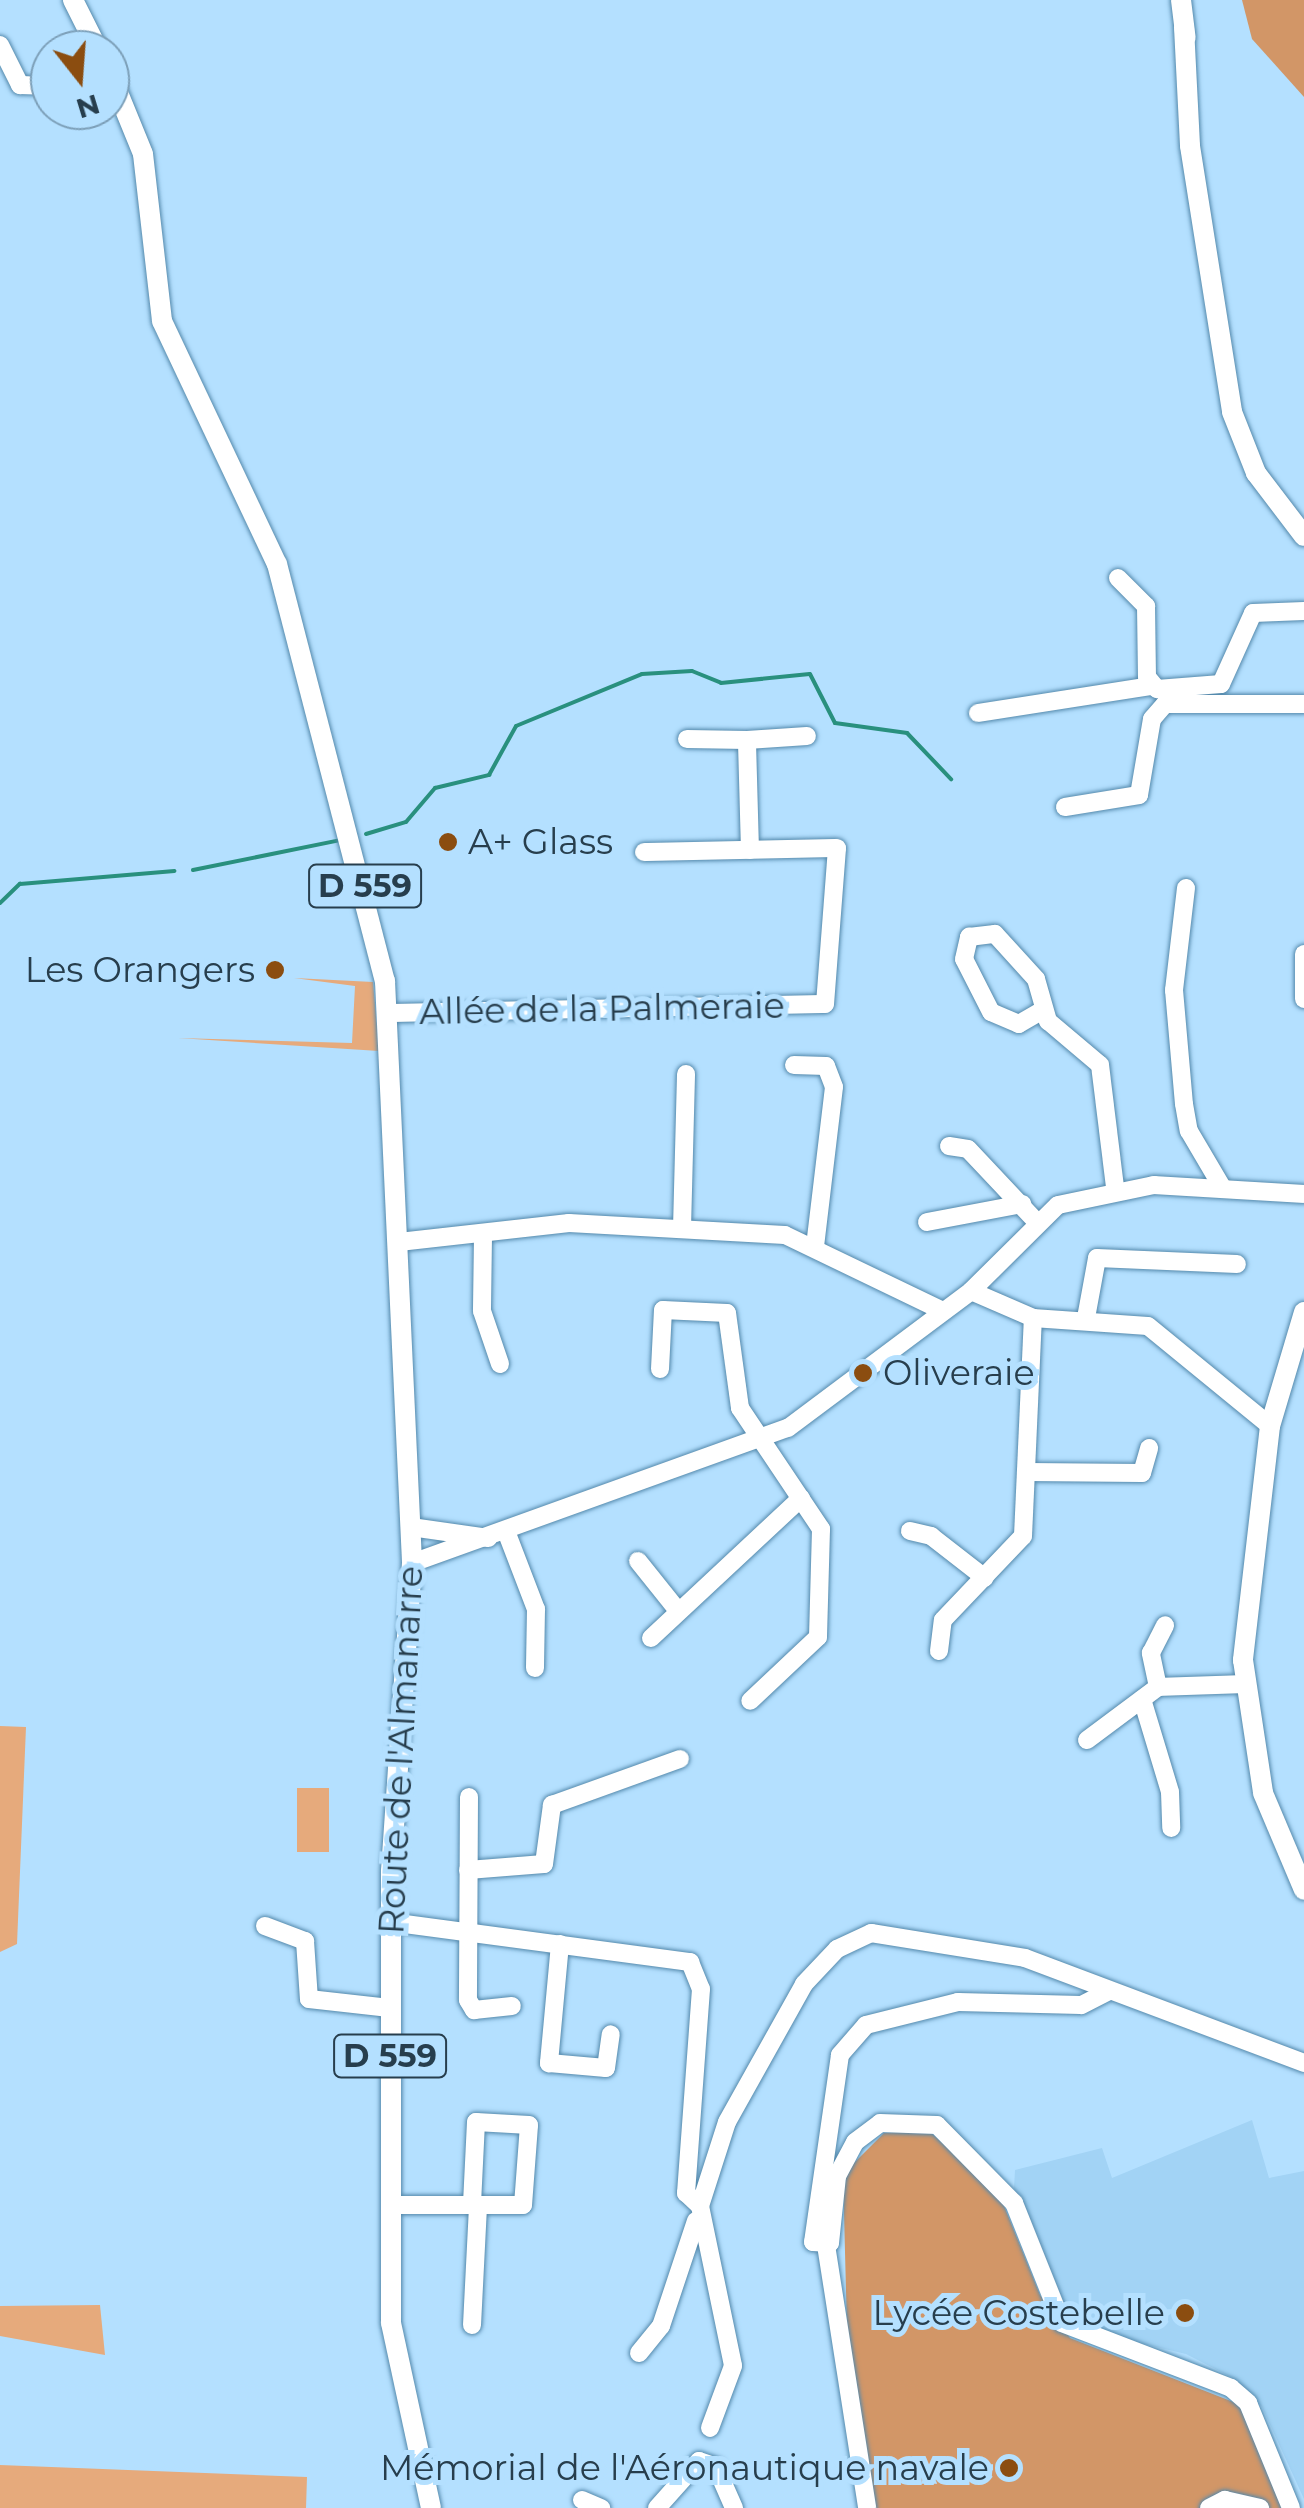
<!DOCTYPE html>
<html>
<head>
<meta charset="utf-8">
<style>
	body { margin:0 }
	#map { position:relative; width:1304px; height:2508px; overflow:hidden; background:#b4e0ff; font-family:Montserrat,sans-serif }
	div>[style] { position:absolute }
	.built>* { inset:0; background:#a2d3f5 }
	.green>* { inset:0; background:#e6aa7c; transform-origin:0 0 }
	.forest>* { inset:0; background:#d29667 }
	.stream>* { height:4px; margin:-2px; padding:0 2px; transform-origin:2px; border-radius:2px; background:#29907e }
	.roads { filter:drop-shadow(0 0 2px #5489ac) drop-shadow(0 0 2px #5489ac) }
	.minor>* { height:18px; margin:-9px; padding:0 9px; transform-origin:9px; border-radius:9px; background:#fff }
	.major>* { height:20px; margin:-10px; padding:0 10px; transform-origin:10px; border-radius:10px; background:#fff }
	.dots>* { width:28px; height:28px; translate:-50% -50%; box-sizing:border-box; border:5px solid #b4e0ff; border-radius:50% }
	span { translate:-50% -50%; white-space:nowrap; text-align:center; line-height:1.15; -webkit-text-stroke:10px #b4e0ff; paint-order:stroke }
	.shield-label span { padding:2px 8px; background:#b4e0ff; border:2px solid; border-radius:8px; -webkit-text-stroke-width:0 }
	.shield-label { font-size:32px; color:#273e4d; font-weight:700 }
	.poi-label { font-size:35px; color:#273e4d }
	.left { translate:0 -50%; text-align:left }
	.right { translate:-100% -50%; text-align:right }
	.street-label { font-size:35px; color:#273e4d }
	.north { position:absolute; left:30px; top:30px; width:100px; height:100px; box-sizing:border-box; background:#b4e0ff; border:2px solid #7c9fb8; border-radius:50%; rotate:163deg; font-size:28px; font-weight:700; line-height:40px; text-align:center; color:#273e4d }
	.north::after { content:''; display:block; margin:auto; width:35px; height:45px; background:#8b4d10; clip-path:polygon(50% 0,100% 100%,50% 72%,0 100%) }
</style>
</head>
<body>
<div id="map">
	<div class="built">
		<div style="clip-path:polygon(1252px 2120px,1269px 2178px,1304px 2171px,1304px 2499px,1262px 2407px,1233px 2378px,1186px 2354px,1080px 2329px,1069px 2318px,1014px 2188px,1015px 2170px,1102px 2148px,1112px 2178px)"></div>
	</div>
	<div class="green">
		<div style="clip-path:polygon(294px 978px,373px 982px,379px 1051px,178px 1038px,352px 1043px,355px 986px)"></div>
		<div style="clip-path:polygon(0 1726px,26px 1727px,17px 1944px,0 1952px)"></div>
		<div style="left:297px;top:1788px;width:32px;height:64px"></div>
		<div style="clip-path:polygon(100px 2305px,105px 2355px,0 2336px,0 2306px)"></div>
		<div style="clip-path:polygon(0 2465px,307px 2477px,306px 2508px,0 2508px)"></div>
	</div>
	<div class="forest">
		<div style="clip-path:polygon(1242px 0,1304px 0,1304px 97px,1252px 39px)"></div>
		<div style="clip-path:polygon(927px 2129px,1000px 2196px,1040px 2295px,1070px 2338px,1241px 2405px,1282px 2508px,866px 2508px,849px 2407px,843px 2174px,884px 2133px)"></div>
	</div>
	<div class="stream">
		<div style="left:366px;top:834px;width:42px;rotate:-16.7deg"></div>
		<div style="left:406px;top:822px;width:45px;rotate:-49.5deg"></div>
		<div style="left:435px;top:788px;width:56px;rotate:-13.5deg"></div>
		<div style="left:489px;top:775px;width:56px;rotate:-61.1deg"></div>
		<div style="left:516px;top:726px;width:136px;rotate:-22.4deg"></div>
		<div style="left:642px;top:674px;width:50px;rotate:-3.4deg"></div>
		<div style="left:692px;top:671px;width:31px;rotate:22deg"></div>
		<div style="left:721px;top:683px;width:89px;rotate:-5.8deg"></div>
		<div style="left:810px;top:674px;width:55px;rotate:63deg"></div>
		<div style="left:835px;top:723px;width:73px;rotate:7.9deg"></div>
		<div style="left:907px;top:733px;width:64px;rotate:46.3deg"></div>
		<div style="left:193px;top:870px;width:150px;rotate:-11.5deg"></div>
		<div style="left:0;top:903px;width:28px;rotate:-44deg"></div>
		<div style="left:20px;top:884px;width:155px;rotate:-4.8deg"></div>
	</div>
	<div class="roads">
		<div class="minor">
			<div style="left:0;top:45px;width:45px;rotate:63.4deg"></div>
			<div style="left:20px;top:85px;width:30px;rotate:2deg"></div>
			<div style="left:1118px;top:578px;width:40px;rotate:45deg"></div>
			<div style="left:1146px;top:606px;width:71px;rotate:89.2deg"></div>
			<div style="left:1147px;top:677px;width:16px;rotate:50deg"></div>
			<div style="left:1157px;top:689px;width:64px;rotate:-4.5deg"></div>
			<div style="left:1221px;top:684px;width:78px;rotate:-65.7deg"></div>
			<div style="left:1253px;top:613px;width:51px;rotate:-2.2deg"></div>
			<div style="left:978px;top:713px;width:175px;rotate:-8.9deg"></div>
			<div style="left:687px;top:739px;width:60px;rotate:1deg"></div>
			<div style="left:1065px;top:807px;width:75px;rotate:-9.2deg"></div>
			<div style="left:1139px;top:795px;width:77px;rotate:-80.3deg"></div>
			<div style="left:1152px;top:719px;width:20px;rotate:-49deg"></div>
			<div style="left:1165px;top:704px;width:139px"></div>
			<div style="left:750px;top:850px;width:110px;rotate:-91.6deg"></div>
			<div style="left:747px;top:740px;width:60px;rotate:-3.8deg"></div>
			<div style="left:1186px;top:888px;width:103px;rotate:96.7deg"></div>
			<div style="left:1174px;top:990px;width:114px;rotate:85deg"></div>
			<div style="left:1184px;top:1104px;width:27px;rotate:80deg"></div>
			<div style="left:1189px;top:1131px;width:65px;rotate:59.5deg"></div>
			<div style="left:1304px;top:954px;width:45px;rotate:90deg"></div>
			<div style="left:1043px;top:1010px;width:28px;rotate:150deg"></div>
			<div style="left:1019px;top:1024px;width:30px;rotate:-157deg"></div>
			<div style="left:991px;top:1012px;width:59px;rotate:-117deg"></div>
			<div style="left:964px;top:959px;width:23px;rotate:-77deg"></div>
			<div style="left:969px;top:937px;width:26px;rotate:-7deg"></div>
			<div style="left:995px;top:934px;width:61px;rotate:47.7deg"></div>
			<div style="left:1036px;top:979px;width:44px;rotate:74.1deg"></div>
			<div style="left:1048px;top:1021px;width:68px;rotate:40.2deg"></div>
			<div style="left:1100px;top:1065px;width:123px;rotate:83deg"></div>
			<div style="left:389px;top:1013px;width:436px;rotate:-1.2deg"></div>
			<div style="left:825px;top:1004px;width:156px;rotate:-85.6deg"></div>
			<div style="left:837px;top:848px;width:193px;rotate:178.8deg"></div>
			<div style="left:794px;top:1065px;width:32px;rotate:2deg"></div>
			<div style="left:826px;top:1066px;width:22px;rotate:69deg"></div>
			<div style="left:834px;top:1087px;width:161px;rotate:96.8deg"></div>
			<div style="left:949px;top:1146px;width:19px;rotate:9deg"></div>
			<div style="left:968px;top:1149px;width:98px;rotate:46.7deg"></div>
			<div style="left:927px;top:1222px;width:97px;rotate:-10.7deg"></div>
			<div style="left:682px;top:1228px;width:154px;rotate:-88.5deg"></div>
			<div style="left:483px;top:1236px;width:75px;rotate:90.8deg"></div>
			<div style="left:482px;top:1311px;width:56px;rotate:71.2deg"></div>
			<div style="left:399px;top:1242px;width:171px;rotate:-6.4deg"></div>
			<div style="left:569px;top:1223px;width:216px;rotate:3.2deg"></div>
			<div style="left:785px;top:1235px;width:175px;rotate:25.7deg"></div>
			<div style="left:971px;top:1291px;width:68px;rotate:23.5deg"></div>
			<div style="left:1033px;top:1318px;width:115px;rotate:4deg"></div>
			<div style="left:1148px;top:1326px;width:158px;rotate:39.3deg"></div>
			<div style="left:1086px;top:1318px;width:61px;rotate:-79.6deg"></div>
			<div style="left:1097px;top:1258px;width:140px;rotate:2.5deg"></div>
			<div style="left:660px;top:1369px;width:59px;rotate:-87.1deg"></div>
			<div style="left:663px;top:1310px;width:64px;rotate:2.7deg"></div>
			<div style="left:727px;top:1313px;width:96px;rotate:82.2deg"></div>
			<div style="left:740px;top:1408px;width:146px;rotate:56.2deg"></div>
			<div style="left:821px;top:1529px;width:108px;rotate:91.6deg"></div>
			<div style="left:818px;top:1637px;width:93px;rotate:136.7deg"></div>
			<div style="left:1027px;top:1472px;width:115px;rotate:0.5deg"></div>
			<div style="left:1142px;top:1473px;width:26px;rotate:-74deg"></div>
			<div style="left:411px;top:1527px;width:78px;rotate:8.1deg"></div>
			<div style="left:506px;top:1531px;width:84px;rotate:69deg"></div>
			<div style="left:536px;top:1609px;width:59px;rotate:91deg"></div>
			<div style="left:910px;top:1531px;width:22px;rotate:13deg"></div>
			<div style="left:931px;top:1536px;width:68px;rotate:37.9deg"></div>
			<div style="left:638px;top:1561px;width:64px;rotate:51.3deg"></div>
			<div style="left:412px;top:1563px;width:400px;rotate:-19.8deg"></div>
			<div style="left:788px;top:1428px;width:229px;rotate:-36.8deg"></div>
			<div style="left:971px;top:1291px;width:122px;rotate:-44.7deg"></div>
			<div style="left:1058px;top:1205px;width:98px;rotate:-11.8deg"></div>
			<div style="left:1154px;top:1185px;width:150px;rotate:3.4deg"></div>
			<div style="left:651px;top:1638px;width:205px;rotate:-43deg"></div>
			<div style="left:939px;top:1651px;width:31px;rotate:-83deg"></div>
			<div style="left:943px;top:1620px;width:116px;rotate:-46.4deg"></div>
			<div style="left:1023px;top:1536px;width:218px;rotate:-87.4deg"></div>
			<div style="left:1158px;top:1687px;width:35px;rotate:-102deg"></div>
			<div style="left:1151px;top:1653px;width:31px;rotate:-63deg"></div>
			<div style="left:1142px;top:1699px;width:97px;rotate:73.2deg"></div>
			<div style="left:1170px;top:1792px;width:36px;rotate:88deg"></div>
			<div style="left:1087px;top:1740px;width:89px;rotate:-36.7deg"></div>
			<div style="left:1158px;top:1687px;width:86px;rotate:-2deg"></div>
			<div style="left:469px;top:1797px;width:203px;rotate:90.3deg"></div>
			<div style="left:468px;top:2000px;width:12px;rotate:59deg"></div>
			<div style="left:474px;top:2010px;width:38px;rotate:-6deg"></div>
			<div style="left:468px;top:1870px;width:76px;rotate:-4.5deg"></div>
			<div style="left:544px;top:1864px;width:60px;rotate:-82.3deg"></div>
			<div style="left:552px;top:1805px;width:136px;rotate:-19.8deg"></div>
			<div style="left:390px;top:1922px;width:303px;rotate:7.6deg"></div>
			<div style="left:690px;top:1962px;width:29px;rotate:68deg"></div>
			<div style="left:701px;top:1989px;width:205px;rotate:94.2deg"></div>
			<div style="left:686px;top:2193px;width:19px;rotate:43deg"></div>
			<div style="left:700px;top:2206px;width:88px;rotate:-72.2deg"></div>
			<div style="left:727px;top:2122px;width:158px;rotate:-60.8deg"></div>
			<div style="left:804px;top:1984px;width:48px;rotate:-46.7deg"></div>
			<div style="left:837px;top:1949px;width:38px;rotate:-25deg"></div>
			<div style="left:871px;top:1933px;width:156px;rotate:9.2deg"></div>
			<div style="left:1025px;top:1958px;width:298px;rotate:20.6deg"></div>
			<div style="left:265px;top:1926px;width:43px;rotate:20.6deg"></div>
			<div style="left:305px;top:1941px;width:58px;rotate:86.1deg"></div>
			<div style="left:309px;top:1999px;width:81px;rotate:6.4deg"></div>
			<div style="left:560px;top:1944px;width:120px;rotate:95.3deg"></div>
			<div style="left:549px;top:2063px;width:57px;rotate:5deg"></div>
			<div style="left:606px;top:2068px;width:34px;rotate:-82deg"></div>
			<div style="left:1107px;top:1992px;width:29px;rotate:153deg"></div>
			<div style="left:1081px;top:2005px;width:123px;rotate:-178.6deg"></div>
			<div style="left:958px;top:2002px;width:95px;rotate:166deg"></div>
			<div style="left:866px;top:2025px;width:40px;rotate:131deg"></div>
			<div style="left:840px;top:2055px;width:189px;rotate:98.2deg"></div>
			<div style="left:813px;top:2242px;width:17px;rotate:3deg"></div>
			<div style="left:830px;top:2243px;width:67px;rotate:-84deg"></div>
			<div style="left:837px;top:2176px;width:38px;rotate:-62deg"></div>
			<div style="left:855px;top:2142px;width:31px;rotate:-37deg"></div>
			<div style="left:880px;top:2123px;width:57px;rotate:2deg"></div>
			<div style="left:937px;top:2125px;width:110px;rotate:45.4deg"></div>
			<div style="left:1014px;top:2203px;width:129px;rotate:68.2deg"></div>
			<div style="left:1062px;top:2323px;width:181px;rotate:21deg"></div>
			<div style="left:1231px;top:2388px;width:23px;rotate:41deg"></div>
			<div style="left:1248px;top:2403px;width:113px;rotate:67.7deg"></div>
			<div style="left:391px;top:2205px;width:132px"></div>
			<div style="left:523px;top:2205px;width:80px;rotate:-85.7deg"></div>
			<div style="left:529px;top:2125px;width:53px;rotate:-176.8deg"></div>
			<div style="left:476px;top:2122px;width:83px;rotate:92.8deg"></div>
			<div style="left:700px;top:2206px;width:163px;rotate:78.3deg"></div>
			<div style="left:733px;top:2366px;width:66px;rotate:110.4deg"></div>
			<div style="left:826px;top:2245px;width:266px;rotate:81.1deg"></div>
			<div style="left:472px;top:2325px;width:120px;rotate:-87.1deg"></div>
			<div style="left:639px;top:2353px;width:35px;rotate:-51deg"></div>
			<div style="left:661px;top:2326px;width:111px;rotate:-71.6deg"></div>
			<div style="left:582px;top:2500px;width:21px;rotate:23deg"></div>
			<div style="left:657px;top:2508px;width:63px;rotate:-48.2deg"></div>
			<div style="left:699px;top:2461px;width:18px;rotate:19deg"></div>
			<div style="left:716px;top:2467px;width:45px;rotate:66.3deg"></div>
			<div style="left:1209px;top:2508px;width:18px;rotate:-27deg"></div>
			<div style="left:1225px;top:2500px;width:36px;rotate:13deg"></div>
		</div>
		<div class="major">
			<div style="left:73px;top:0;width:56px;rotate:63.4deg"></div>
			<div style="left:1181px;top:0;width:38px;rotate:83deg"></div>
			<div style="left:1184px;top:27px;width:119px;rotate:87.1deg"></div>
			<div style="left:1190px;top:146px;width:269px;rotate:81deg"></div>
			<div style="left:1232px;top:412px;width:66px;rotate:68.5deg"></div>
			<div style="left:1256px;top:473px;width:79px;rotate:52.7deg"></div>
			<div style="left:110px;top:73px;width:87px;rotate:67.8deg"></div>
			<div style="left:143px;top:154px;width:168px;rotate:83.5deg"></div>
			<div style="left:162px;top:321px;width:269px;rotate:64.7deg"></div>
			<div style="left:277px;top:564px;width:431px;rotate:75.5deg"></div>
			<div style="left:385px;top:981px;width:583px;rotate:87.34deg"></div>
			<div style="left:412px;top:1563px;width:309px;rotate:93.9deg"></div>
			<div style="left:391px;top:1871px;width:452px;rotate:90deg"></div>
			<div style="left:391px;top:2323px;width:189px;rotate:77.8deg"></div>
			<div style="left:1304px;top:1312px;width:119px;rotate:106.6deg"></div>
			<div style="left:1270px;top:1426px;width:236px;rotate:96.6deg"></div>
			<div style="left:1243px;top:1660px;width:134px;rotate:81.4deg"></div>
			<div style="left:1263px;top:1793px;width:105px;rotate:67.1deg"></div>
		</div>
	</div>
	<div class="dots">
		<div style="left:448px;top:842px;background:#8b4d10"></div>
		<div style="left:275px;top:970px;background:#8b4d10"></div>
		<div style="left:863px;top:1373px;background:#8b4d10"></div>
		<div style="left:1185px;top:2313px;background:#8b4d10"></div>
		<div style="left:1009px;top:2468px;background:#8b4d10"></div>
	</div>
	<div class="shield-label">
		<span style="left:365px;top:886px">D 559</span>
		<span style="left:390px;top:2056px">D 559</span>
	</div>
	<div class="poi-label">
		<span class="left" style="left:468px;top:842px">A+ Glass</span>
		<span class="right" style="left:255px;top:970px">Les Orangers</span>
		<span class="left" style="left:883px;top:1373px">Oliveraie</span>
		<span class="right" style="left:1165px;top:2313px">Lycée Costebelle</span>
		<span class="right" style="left:989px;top:2468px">Mémorial de l'Aéronautique navale</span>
	</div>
	<div class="street-label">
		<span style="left:602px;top:1009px;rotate:-1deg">Allée de la Palmeraie</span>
		<span style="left:401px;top:1750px;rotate:-87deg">Route de l'Almanarre</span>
	</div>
	<div class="north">N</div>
</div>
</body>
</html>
